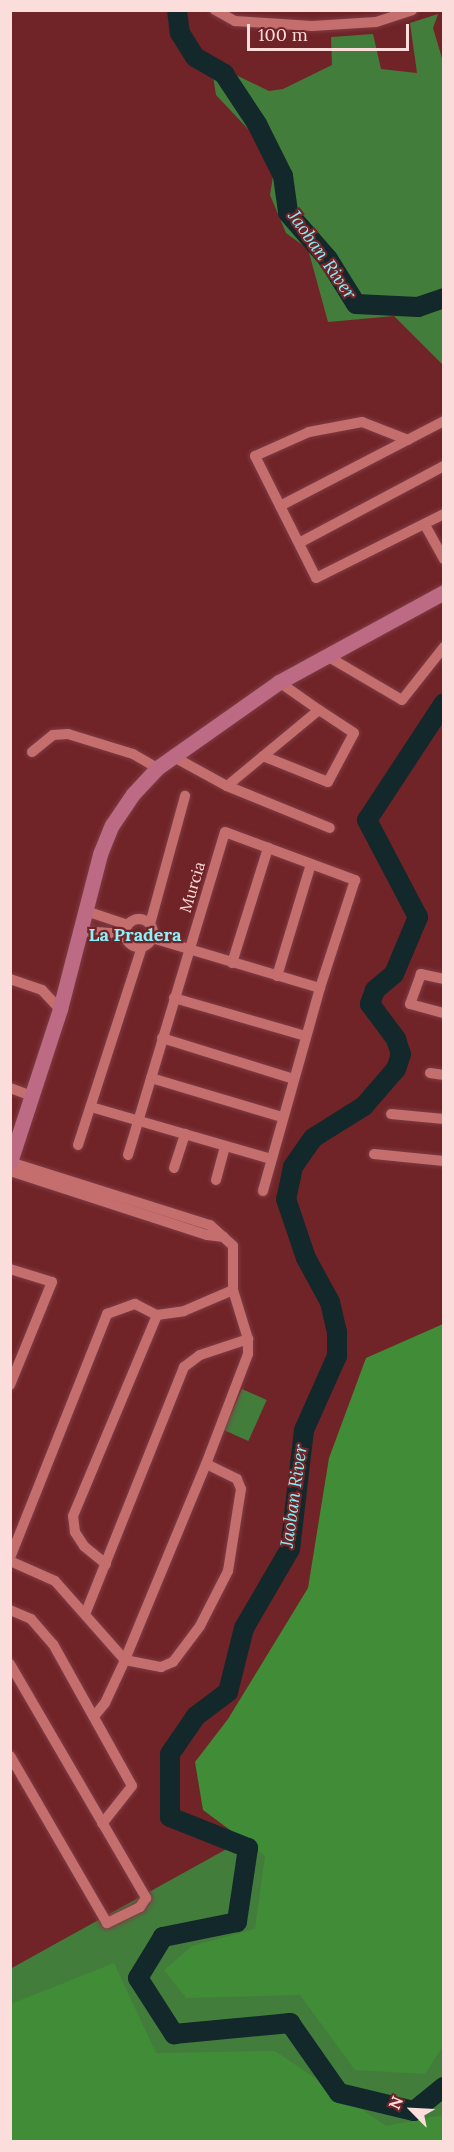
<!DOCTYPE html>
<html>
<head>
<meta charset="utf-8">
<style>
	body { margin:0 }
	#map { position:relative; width:454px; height:2152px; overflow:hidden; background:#712427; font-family:Lora,serif }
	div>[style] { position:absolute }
	.green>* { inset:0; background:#437d3c; transform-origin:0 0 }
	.forest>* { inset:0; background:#408c37 }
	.river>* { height:20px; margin:-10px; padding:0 10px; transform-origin:10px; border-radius:10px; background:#12282a }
	.roads { filter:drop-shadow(0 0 2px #7e3b44) drop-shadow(0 0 2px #7e3b44) }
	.street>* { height:10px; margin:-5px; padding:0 5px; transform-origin:5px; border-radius:5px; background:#c46e6d }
	.street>.ring { margin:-5px; padding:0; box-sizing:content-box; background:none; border:10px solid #c46e6d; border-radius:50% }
	.secondary>* { height:15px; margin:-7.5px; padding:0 7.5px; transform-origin:7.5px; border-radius:7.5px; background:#bd6a84 }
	span { translate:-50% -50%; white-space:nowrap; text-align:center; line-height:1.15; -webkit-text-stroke:4.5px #712427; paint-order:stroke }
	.street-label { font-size:16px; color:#fbdddc }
	.water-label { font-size:18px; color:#83f3fb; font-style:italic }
	.neighbourhood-label { font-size:18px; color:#88f3fb; font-weight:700 }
	.frame { position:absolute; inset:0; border:12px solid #fbdddc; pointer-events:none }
	.north { position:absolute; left:382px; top:2080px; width:60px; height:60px; -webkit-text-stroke:4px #712427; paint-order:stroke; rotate:294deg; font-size:16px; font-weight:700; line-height:24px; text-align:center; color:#fbdddc }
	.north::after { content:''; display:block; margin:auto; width:21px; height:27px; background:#fbdddc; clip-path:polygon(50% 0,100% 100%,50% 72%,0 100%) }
	.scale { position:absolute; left:247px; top:24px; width:162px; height:27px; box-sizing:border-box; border:3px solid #fbdddc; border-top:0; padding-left:8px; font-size:18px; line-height:21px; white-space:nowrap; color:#fbdddc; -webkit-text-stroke:4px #712427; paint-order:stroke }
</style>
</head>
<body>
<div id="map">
	<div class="green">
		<div style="clip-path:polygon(438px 14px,433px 28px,444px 65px,443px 365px,394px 316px,328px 322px,308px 249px,286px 233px,270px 195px,273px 176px,263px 145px,216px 95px,211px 63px,269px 91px,283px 89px,332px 65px,331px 37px,373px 34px,381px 69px,417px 73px,410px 23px)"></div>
		<div style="left:242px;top:1389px;width:27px;height:45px;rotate:24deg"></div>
		<div style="clip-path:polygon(360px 1775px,443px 1812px,443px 2141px,11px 2141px,10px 1969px)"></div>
	</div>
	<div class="forest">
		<div style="clip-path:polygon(443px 1324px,443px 2046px,425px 2074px,355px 2070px,300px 1995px,186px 1998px,164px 1970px,192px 1946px,255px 1929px,265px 1856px,203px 1810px,195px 1762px,228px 1719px,308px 1588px,329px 1458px,366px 1358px)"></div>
		<div style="clip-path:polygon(114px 1963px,156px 2053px,275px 2051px,386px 2126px,443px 2115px,443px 2141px,11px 2141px,11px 2004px)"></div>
	</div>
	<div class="river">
		<div style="left:177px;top:10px;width:23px;rotate:83deg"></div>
		<div style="left:180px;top:33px;width:28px;rotate:58deg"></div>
		<div style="left:195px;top:57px;width:34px;rotate:30deg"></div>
		<div style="left:224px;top:74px;width:60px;rotate:56.6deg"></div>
		<div style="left:257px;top:124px;width:58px;rotate:63.4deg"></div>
		<div style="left:283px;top:176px;width:37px;rotate:82deg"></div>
		<div style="left:288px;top:213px;width:61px;rotate:49deg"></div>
		<div style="left:328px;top:259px;width:53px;rotate:58.1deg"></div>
		<div style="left:356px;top:304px;width:62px;rotate:2.8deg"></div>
		<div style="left:418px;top:307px;width:28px;rotate:-19deg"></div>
		<div style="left:444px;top:703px;width:140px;rotate:123.3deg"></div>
		<div style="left:367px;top:820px;width:110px;rotate:62.3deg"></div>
		<div style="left:418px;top:917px;width:62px;rotate:112.8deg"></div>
		<div style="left:394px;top:974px;width:25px;rotate:140deg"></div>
		<div style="left:375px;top:990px;width:15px;rotate:110deg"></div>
		<div style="left:370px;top:1004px;width:44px;rotate:53.4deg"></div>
		<div style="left:396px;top:1039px;width:16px;rotate:72deg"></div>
		<div style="left:401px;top:1054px;width:16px;rotate:108deg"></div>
		<div style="left:396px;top:1069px;width:49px;rotate:130.9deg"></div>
		<div style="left:364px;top:1106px;width:60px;rotate:147.9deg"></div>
		<div style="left:313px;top:1138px;width:35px;rotate:125deg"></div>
		<div style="left:293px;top:1167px;width:33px;rotate:102deg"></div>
		<div style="left:286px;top:1199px;width:62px;rotate:71.3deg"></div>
		<div style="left:306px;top:1258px;width:50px;rotate:61.4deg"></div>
		<div style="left:330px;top:1302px;width:31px;rotate:77deg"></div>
		<div style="left:337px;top:1332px;width:24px;rotate:90deg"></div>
		<div style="left:337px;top:1356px;width:81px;rotate:114deg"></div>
		<div style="left:304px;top:1430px;width:120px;rotate:96.7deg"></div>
		<div style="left:290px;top:1549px;width:91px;rotate:120.2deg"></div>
		<div style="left:244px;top:1628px;width:66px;rotate:104deg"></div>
		<div style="left:228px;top:1692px;width:40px;rotate:143deg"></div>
		<div style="left:196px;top:1716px;width:46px;rotate:124.4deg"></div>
		<div style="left:170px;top:1754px;width:63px;rotate:90deg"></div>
		<div style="left:170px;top:1817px;width:84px;rotate:21.7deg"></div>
		<div style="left:248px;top:1848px;width:75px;rotate:98.5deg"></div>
		<div style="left:237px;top:1922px;width:76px;rotate:168.5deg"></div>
		<div style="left:163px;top:1937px;width:48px;rotate:121.4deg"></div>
		<div style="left:138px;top:1978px;width:67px;rotate:57.3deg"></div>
		<div style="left:174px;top:2034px;width:117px;rotate:-5.4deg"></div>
		<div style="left:290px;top:2023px;width:85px;rotate:55deg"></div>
		<div style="left:339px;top:2093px;width:77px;rotate:13.5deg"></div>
		<div style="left:414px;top:2111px;width:38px;rotate:-39deg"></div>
	</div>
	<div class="roads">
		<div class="street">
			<div style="left:215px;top:10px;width:23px;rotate:29deg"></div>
			<div style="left:235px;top:21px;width:77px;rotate:3.7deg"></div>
			<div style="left:312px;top:26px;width:64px;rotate:-3.6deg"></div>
			<div style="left:376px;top:22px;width:38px;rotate:-18deg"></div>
			<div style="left:408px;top:440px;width:49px;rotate:-158.6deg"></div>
			<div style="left:362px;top:422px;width:54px;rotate:169.3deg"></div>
			<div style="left:309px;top:432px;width:59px;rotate:156deg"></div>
			<div style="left:255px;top:456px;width:136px;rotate:63.4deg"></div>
			<div style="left:316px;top:578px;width:143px;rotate:-26.6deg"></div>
			<div style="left:280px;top:506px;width:185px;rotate:-27.4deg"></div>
			<div style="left:425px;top:525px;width:39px;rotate:61deg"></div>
			<div style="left:299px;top:543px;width:164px;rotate:-28deg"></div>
			<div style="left:327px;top:656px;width:87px;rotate:30.4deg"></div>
			<div style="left:402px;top:700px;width:68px;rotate:-51.6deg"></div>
			<div style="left:32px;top:752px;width:27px;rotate:-39deg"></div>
			<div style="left:53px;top:735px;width:15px;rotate:-4deg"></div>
			<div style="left:68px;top:734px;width:68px;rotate:17.1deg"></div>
			<div style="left:133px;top:754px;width:28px;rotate:30deg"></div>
			<div style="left:263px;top:756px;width:70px;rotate:21.8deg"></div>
			<div style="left:328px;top:782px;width:55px;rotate:-62deg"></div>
			<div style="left:354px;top:733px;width:42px;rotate:-146.7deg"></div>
			<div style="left:174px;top:757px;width:60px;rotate:28.7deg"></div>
			<div style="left:227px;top:786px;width:111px;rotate:22.2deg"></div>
			<div style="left:227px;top:786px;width:119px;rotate:-39.6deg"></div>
			<div style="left:319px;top:710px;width:49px;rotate:-145deg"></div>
			<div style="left:86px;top:911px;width:44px;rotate:18.4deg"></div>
			<div class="ring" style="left:125px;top:919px;width:18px;height:18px"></div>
			<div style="left:150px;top:924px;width:133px;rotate:-74.7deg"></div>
			<div style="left:81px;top:931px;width:44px;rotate:3.9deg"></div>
			<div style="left:152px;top:938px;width:175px;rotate:16.6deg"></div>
			<div style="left:232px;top:963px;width:121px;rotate:-72.6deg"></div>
			<div style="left:277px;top:976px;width:117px;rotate:-73.1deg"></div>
			<div style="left:10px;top:979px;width:34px;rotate:19deg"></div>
			<div style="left:42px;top:990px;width:26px;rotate:47deg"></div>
			<div style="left:444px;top:979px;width:24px;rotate:-168deg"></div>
			<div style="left:421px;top:974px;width:32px;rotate:110deg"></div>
			<div style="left:410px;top:1004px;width:35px;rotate:15deg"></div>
			<div style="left:174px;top:998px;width:137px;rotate:16.1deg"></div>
			<div style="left:162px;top:1038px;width:138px;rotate:17.3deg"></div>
			<div style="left:430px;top:1073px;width:14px;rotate:8deg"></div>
			<div style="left:151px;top:1078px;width:137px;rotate:16.6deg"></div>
			<div style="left:10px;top:1088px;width:23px;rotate:20deg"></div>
			<div style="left:91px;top:1107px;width:187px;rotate:16.1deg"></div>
			<div style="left:391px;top:1114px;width:53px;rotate:5.4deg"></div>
			<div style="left:78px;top:1145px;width:208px;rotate:-72.1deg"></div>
			<div style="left:374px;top:1154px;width:70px;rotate:5.7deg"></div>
			<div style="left:128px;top:1155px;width:337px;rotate:-73.3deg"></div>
			<div style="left:225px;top:832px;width:139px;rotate:20.3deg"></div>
			<div style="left:355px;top:880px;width:114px;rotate:108deg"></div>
			<div style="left:320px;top:988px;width:211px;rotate:105.7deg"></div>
			<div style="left:10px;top:1162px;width:210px;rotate:17.5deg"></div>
			<div style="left:210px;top:1225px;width:31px;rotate:42deg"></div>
			<div style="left:233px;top:1246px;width:44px;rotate:90deg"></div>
			<div style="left:233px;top:1290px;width:51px;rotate:73deg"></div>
			<div style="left:248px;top:1339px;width:15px;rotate:90deg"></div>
			<div style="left:248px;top:1354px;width:118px;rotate:110.9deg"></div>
			<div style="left:206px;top:1464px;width:212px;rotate:112.5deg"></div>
			<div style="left:125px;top:1660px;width:47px;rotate:114.9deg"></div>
			<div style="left:105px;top:1703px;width:14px;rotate:129deg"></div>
			<div style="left:174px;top:1168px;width:36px;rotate:-72deg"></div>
			<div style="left:10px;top:1171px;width:207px;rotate:18deg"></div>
			<div style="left:207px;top:1235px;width:17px;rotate:7deg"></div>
			<div style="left:216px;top:1180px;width:35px;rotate:-75deg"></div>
			<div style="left:10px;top:1269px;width:44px;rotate:17.2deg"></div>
			<div style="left:52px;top:1282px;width:111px;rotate:112.2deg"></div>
			<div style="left:10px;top:1558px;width:263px;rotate:-68.3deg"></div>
			<div style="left:107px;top:1314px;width:30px;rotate:-20deg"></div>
			<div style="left:135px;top:1304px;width:25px;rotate:27deg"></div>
			<div style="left:157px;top:1315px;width:27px;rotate:-8deg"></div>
			<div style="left:184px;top:1311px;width:53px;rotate:-23.2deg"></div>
			<div style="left:10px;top:1561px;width:49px;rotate:24deg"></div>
			<div style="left:55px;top:1581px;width:106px;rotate:48.5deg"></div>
			<div style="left:125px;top:1660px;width:37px;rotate:11deg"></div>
			<div style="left:161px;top:1667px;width:13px;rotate:-23deg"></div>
			<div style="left:173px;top:1662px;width:45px;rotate:-53.1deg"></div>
			<div style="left:200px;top:1626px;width:62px;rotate:-63deg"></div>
			<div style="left:228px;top:1571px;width:83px;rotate:-81deg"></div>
			<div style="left:241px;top:1489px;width:11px;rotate:-112deg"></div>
			<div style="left:237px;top:1479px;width:34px;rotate:-154deg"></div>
			<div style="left:106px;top:1564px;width:28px;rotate:-141deg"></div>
			<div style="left:84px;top:1546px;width:17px;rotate:-123deg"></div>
			<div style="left:75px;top:1532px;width:16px;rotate:-97deg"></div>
			<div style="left:73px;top:1516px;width:218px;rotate:-67.3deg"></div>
			<div style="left:10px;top:1610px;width:23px;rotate:23deg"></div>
			<div style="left:31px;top:1619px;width:33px;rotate:49deg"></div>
			<div style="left:53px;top:1644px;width:162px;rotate:60.9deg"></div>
			<div style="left:132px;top:1786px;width:48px;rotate:128.3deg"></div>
			<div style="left:86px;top:1612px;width:264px;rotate:-68.2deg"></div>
			<div style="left:184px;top:1367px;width:20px;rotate:-37deg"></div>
			<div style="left:200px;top:1355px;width:51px;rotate:-18.4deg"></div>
			<div style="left:10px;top:1664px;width:271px;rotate:59.8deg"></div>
			<div style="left:146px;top:1898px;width:11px;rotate:124deg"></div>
			<div style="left:140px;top:1907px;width:37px;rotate:154deg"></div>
			<div style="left:107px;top:1923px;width:193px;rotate:-120.1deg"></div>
		</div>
		<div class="secondary">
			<div style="left:10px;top:1162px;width:161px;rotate:-71.9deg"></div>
			<div style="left:60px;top:1009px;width:160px;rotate:-75.5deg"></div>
			<div style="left:100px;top:854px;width:31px;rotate:-68deg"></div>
			<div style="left:112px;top:825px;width:37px;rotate:-56deg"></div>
			<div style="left:133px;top:794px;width:35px;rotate:-47deg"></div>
			<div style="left:157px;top:768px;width:149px;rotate:-35.2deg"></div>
			<div style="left:279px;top:682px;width:188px;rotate:-28.6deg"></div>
		</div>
	</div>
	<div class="street-label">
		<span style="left:192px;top:887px;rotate:-73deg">Murcia</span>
	</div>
	<div class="water-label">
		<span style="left:322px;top:255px;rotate:55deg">Jaoban River</span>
		<span style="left:294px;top:1496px;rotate:-82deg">Jaoban River</span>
	</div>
	<div class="neighbourhood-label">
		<span style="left:135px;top:935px">La Pradera</span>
	</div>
	<div class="frame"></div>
	<div class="north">N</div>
	<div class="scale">100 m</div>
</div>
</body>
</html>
